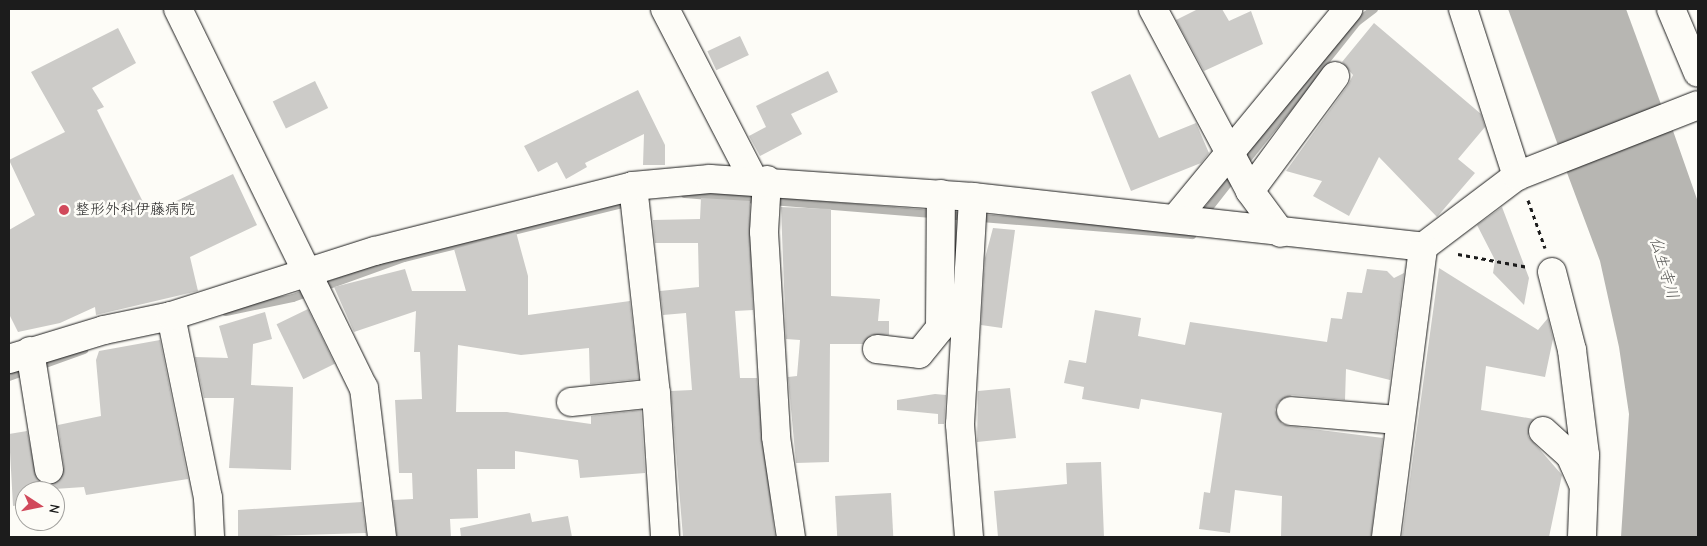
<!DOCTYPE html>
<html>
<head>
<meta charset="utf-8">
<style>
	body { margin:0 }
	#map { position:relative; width:1707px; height:546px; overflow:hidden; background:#fdfcf7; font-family:"Comic Neue","Klee One",sans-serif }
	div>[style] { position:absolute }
	.water>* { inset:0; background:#b7b6b2 }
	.stream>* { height:8px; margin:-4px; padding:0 4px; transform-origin:4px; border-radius:4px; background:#b7b6b2 }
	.building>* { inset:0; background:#cccbc8; transform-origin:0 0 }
	.path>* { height:3px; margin-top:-1.5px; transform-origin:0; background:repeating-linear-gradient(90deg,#1c1c1c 0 4px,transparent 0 8px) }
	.roads { filter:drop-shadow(0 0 1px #1c1c1c) drop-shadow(0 0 1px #1c1c1c) }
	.minor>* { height:28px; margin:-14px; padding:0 14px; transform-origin:14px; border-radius:14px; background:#fdfcf7 }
	.dots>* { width:14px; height:14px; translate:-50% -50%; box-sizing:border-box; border:2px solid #fdfcf7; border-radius:50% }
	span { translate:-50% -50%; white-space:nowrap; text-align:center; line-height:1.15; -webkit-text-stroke:5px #fdfcf7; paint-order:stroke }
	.poi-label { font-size:15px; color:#1c1c1c }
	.left { translate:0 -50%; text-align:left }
	.water-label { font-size:16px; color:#5a5a58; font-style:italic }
	.frame { position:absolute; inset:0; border:10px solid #1c1c1c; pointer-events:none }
	.north { position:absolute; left:15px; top:481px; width:50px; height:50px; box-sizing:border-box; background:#fdfcf7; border:1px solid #a3a29f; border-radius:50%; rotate:101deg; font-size:14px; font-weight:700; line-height:20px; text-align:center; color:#1c1c1c }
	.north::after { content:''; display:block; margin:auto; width:18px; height:22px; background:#d1495b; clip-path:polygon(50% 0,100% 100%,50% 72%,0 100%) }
</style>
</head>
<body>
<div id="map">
	<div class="water">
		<div style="clip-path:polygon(1508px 9px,1626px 9px,1662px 107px,1559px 148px)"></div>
		<div style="clip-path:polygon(1671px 125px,1698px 202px,1698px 537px,1621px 537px,1629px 414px,1619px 347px,1600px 261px,1566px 170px)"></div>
	</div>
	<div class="stream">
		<div style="left:1242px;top:166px;width:184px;rotate:-51.4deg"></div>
		<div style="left:1357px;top:22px;width:21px;rotate:-37deg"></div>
		<div style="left:685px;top:194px;width:509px;rotate:4.62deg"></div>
		<div style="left:1192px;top:235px;width:9px;rotate:-58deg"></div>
		<div style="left:1202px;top:217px;width:53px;rotate:-51.8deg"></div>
		<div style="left:226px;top:312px;width:68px;rotate:-11.8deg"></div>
		<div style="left:293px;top:298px;width:118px;rotate:-19.8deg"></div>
		<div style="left:404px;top:258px;width:234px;rotate:-13.9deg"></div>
		<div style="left:9px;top:377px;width:80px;rotate:-19.8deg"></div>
	</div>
	<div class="building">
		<div style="clip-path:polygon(1198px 9px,1222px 9px,1229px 21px,1251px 11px,1263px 44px,1204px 71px,1176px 20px)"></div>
		<div style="clip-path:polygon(1374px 23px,1481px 114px,1485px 127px,1458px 159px,1475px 173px,1437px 217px,1379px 157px,1349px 216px,1313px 196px,1322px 181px,1286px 171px,1348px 85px,1353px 75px,1342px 62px)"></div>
		<div style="clip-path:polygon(118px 28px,136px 63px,92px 88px,104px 107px,97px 110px,149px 214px,233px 174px,257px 225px,190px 257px,198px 291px,96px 315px,95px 307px,60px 323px,18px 332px,9px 314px,9px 230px,35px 215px,9px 160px,65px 132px,31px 72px)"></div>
		<div style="left:740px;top:36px;width:21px;height:36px;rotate:65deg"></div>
		<div style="clip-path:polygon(828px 71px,838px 92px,791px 114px,802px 134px,760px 156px,749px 136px,766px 127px,756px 106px)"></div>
		<div style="clip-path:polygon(1130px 74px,1159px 138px,1196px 123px,1209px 153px,1201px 163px,1131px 191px,1091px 92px)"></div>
		<div style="left:315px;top:81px;width:30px;height:47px;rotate:64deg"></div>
		<div style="clip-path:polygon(638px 90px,665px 145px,665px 165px,643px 165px,644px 134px,585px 163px,587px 167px,566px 179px,557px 162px,538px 172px,524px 146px)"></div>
		<div style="clip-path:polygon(701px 198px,750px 201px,753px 310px,735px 311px,740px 378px,757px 378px,775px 537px,683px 537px,671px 391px,692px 390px,686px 313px,663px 315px,660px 291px,699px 287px,698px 243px,655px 243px,653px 220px,700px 219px)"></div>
		<div style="clip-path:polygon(781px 207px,831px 209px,831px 296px,880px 299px,878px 321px,889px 321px,889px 335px,871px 335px,863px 344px,830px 344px,829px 462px,796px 463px,788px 377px,797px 376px,800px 340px,786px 339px)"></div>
		<div style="clip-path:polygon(1502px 207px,1529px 278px,1524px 305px,1493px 273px,1495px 260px,1477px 225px)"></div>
		<div style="clip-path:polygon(993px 228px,1015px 230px,1002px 328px,981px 325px,985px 258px)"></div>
		<div style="clip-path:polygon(516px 232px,528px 276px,528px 315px,630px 301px,639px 379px,590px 384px,589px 348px,521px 355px,458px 345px,456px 412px,507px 412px,591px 424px,591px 416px,641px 410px,645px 473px,580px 478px,578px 460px,515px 451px,515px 469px,477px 469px,478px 518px,450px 519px,451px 537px,397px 537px,393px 500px,413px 499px,412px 473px,399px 473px,395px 400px,422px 399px,420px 352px,414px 352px,416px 311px,354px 332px,334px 287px,405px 269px,412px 291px,466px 291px,454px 249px)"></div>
		<div style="clip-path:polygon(1439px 268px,1538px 330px,1548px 318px,1553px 339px,1545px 377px,1486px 366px,1481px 410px,1534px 419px,1528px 436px,1562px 475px,1549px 537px,1402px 537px)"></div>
		<div style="clip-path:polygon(1367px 269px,1387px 271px,1394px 278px,1404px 273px,1390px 380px,1346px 369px,1345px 400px,1292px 395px,1278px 402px,1275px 410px,1282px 424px,1289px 426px,1383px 438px,1371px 537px,1281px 537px,1282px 496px,1235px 490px,1230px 533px,1199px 529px,1204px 492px,1210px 493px,1222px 413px,1141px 399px,1139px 409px,1082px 399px,1084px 387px,1064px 383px,1069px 360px,1086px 363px,1095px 310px,1141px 318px,1138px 336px,1185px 345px,1190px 322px,1327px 342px,1331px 318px,1342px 319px,1347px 292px,1362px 293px)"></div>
		<div style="left:308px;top:309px;width:61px;height:35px;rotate:64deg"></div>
		<div style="clip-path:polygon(265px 312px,272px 339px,253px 344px,251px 385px,293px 387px,291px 470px,229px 468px,234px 398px,204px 398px,195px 357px,228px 358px,219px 326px)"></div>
		<div style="clip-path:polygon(160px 340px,188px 479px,86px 495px,84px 487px,25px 491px,25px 504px,13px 506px,9px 434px,27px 431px,37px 478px,44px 484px,58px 481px,64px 467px,58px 425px,101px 416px,96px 360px,99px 351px)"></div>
		<div style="clip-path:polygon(1010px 388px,1016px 438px,977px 442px,978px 391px)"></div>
		<div style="clip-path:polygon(935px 394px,946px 395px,944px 424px,938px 424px,938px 414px,897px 410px,897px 400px)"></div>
		<div style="clip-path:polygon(1101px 462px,1104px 537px,998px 537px,994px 491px,1067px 484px,1066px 463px)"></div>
		<div style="left:891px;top:493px;width:44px;height:56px;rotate:87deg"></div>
		<div style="clip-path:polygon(362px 502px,366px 533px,238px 537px,238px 510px)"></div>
		<div style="clip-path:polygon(530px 513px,532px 522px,568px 516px,572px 537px,461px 537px,460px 528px)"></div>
	</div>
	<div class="path">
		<div style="left:1528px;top:200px;width:51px;rotate:70.5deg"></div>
		<div style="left:1458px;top:254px;width:71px;rotate:10.5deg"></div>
	</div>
	<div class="roads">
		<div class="minor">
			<div style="left:178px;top:9px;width:422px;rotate:63.9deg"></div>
			<div style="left:364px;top:388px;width:150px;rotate:83.1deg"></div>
			<div style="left:665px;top:9px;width:191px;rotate:62.6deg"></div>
			<div style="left:1153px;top:9px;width:206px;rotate:61.9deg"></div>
			<div style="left:1250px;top:191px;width:52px;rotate:53.6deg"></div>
			<div style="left:1463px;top:9px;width:176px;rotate:72.1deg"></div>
			<div style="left:1671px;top:9px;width:69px;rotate:67.1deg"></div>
			<div style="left:767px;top:180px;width:52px;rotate:93.3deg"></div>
			<div style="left:764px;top:232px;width:205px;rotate:86.6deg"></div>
			<div style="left:776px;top:437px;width:101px;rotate:81.5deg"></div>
			<div style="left:633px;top:186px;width:208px;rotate:83.7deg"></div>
			<div style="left:656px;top:393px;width:144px;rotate:86.4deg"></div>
			<div style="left:1250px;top:191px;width:143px;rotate:-53.5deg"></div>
			<div style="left:1176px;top:218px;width:271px;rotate:-50.5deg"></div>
			<div style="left:1552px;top:272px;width:81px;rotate:75.6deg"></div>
			<div style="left:1572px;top:350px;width:106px;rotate:82.9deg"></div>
			<div style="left:1585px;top:455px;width:82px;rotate:92.1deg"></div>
			<div style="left:171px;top:316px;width:186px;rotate:78.5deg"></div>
			<div style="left:208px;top:498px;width:39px;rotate:87deg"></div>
			<div style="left:877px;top:349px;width:42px;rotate:6.8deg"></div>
			<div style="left:919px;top:354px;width:33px;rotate:-51deg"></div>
			<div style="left:940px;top:328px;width:134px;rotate:-89.6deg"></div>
			<div style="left:30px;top:351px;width:120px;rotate:80.9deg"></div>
			<div style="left:9px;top:359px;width:99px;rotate:-17deg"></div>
			<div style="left:104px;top:330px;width:68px;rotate:-11.8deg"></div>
			<div style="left:171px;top:316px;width:214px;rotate:-17.7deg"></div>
			<div style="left:375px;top:251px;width:266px;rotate:-14.1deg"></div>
			<div style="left:633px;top:186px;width:77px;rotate:-5.2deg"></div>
			<div style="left:710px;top:179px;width:264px;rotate:3.9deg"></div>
			<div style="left:973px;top:197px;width:453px;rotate:6.3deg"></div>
			<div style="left:1423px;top:247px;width:118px;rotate:-37.1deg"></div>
			<div style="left:1517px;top:176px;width:194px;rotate:-21.4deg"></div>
			<div style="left:571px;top:402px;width:85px;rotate:-6deg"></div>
			<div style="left:1291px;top:411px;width:108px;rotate:4.8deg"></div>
			<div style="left:1543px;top:431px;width:36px;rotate:42deg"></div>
			<div style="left:1570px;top:455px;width:30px;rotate:66deg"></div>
			<div style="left:969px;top:537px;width:113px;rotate:-94.6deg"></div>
			<div style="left:960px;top:424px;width:227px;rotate:-86.7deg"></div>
			<div style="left:1386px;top:537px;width:292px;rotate:-82.7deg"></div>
		</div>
	</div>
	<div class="dots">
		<div style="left:64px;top:210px;background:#d1495b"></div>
	</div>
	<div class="poi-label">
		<span class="left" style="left:75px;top:210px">整形外科伊藤病院</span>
	</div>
	<div class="water-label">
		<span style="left:1664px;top:268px;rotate:73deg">仏生寺川</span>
	</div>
	<div class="frame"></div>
	<div class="north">N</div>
</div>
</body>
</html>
